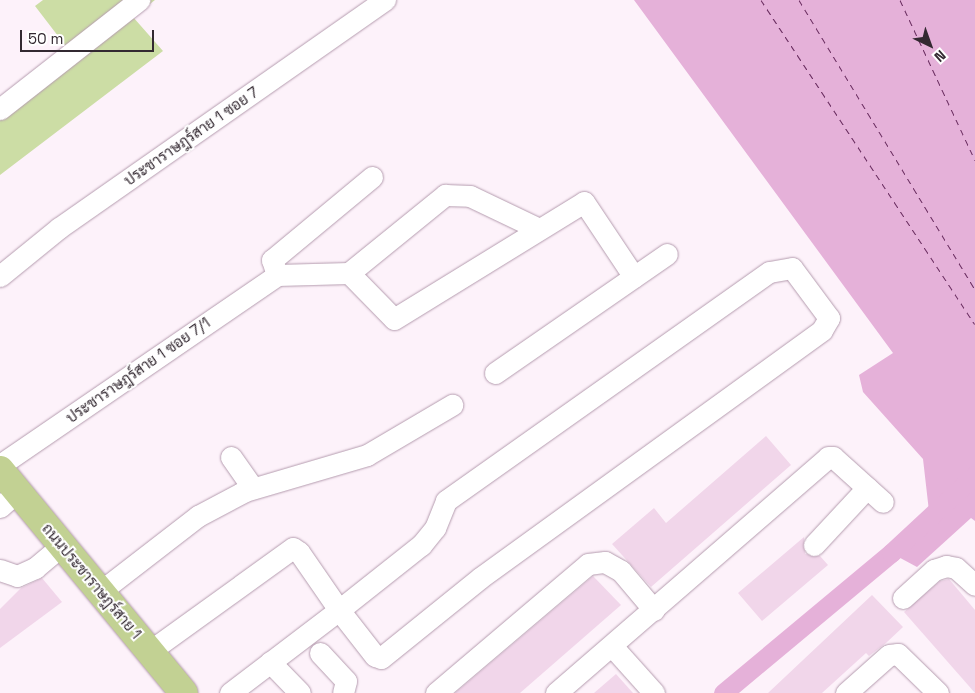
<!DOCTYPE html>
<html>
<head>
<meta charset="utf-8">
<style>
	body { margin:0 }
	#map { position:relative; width:975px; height:693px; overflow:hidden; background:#fdf2fa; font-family:"Space Grotesk",Sarabun,sans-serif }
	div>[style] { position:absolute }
	.green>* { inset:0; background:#ccdda5 }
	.water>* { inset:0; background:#e5b1d9 }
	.canal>* { height:19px; margin:-9.5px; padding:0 9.5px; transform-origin:9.5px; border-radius:9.5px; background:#e5b1d9 }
	.ferry>* { height:1px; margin-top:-0.5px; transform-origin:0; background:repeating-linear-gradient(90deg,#682b5e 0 6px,transparent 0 11px) }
	.building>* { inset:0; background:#f1d6ea }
	.roads { filter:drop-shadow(0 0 1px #b59caf) drop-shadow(0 0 1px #b59caf) }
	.minor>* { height:21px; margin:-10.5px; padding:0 10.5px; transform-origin:10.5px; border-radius:10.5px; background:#fff }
	.major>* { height:28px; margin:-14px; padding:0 14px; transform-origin:14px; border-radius:14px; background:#c2d193 }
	span { translate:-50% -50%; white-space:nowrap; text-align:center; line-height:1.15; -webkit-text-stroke:4px #fff; paint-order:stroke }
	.street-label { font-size:15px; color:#332931 }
	.north { position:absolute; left:905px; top:20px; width:50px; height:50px; -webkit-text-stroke:4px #fff; paint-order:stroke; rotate:138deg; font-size:14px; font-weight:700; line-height:20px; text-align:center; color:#332931 }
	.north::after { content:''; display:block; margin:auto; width:18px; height:22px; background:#332931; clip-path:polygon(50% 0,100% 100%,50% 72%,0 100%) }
	.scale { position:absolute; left:20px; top:30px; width:134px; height:22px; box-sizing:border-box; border:2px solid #332931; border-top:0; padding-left:6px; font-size:15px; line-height:18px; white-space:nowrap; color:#332931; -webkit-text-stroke:4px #fff; paint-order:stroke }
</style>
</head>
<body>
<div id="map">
	<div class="green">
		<div style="clip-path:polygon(43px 0,155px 0,133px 17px,163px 51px,0 175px,0 99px,68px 49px,35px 6px)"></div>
	</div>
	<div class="water">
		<div style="clip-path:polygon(634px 0,975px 0,975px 521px,971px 518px,917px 567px,891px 553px,905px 549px,930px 520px,923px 459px,863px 392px,859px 375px,893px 353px)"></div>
	</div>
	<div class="canal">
		<div style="left:723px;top:693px;width:219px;rotate:-39.8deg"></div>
		<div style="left:891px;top:553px;width:115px;rotate:-42.9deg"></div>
	</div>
	<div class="ferry">
		<div style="left:761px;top:0;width:388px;rotate:56.6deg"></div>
		<div style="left:799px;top:0;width:339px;rotate:58.7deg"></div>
		<div style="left:900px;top:0;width:177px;rotate:64.9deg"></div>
	</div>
	<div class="building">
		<div style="clip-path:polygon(766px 436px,791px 465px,651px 587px,612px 544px,654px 508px,666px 523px)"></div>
		<div style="clip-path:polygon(804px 537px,805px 554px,820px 556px,828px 565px,762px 621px,738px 593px)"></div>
		<div style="clip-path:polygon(593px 576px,621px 605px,520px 693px,455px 693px)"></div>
		<div style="clip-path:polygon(42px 578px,62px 602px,0 648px,0 609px,21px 588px)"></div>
		<div style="clip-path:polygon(949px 579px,975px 610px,975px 693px,904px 612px,940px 581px)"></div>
		<div style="clip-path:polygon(872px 595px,903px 627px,886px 643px,869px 656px,866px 653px,822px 693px,768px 693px)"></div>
		<div style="clip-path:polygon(616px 674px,633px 693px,594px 693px)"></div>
	</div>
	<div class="roads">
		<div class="minor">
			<div style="left:0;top:109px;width:177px;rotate:-38.1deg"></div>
			<div style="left:349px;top:273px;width:124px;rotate:-39.1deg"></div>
			<div style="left:445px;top:195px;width:25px;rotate:2deg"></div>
			<div style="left:470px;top:196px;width:76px;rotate:25.6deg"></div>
			<div style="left:277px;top:275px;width:72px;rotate:-1.6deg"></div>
			<div style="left:349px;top:273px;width:64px;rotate:45.6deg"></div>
			<div style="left:394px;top:319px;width:223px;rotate:-31.6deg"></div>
			<div style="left:584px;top:202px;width:90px;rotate:56.3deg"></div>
			<div style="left:277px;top:275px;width:16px;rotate:-108deg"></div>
			<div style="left:272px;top:260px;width:130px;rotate:-39.7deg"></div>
			<div style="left:0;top:276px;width:76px;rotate:-39.1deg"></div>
			<div style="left:59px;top:228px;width:398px;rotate:-35deg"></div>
			<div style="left:495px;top:373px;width:209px;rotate:-34.7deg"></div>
			<div style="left:231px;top:457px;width:38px;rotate:55deg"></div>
			<div style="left:0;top:465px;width:336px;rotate:-34.4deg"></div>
			<div style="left:0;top:507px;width:24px;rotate:-42deg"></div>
			<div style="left:814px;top:545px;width:78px;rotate:-47.1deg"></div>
			<div style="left:0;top:570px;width:18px;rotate:19deg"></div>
			<div style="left:17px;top:576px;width:20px;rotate:-24deg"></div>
			<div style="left:35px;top:568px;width:35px;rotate:-40deg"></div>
			<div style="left:101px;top:591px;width:123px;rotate:-37.7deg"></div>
			<div style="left:198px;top:516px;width:53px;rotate:-28deg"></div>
			<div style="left:245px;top:491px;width:127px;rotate:-16.4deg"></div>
			<div style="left:367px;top:455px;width:99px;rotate:-30.5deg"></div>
			<div style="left:903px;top:598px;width:42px;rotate:-42.1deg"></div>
			<div style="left:934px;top:570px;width:13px;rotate:-18deg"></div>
			<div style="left:946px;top:566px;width:10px;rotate:11deg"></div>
			<div style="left:956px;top:568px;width:25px;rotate:42deg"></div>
			<div style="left:612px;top:646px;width:63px;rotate:48.2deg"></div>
			<div style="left:150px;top:651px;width:176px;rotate:-35.8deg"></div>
			<div style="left:293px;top:548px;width:7px;rotate:34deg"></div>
			<div style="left:299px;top:552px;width:70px;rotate:55.4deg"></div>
			<div style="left:339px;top:610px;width:58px;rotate:52deg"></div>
			<div style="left:375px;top:656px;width:6px;rotate:18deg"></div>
			<div style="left:381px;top:658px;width:127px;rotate:-38.9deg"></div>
			<div style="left:480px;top:578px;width:422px;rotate:-35.9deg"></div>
			<div style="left:822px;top:330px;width:14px;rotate:-60deg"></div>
			<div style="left:829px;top:318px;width:62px;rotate:-126.5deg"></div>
			<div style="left:792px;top:268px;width:23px;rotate:170deg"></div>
			<div style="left:769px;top:272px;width:396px;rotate:144.7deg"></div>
			<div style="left:446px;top:501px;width:29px;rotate:112deg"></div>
			<div style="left:435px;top:528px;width:22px;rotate:129deg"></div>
			<div style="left:421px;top:545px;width:105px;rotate:141.6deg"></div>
			<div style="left:339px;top:610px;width:137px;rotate:142.7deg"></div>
			<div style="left:320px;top:653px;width:38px;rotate:47deg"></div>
			<div style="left:346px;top:681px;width:12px;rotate:104deg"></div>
			<div style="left:270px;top:662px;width:43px;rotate:45.9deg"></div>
			<div style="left:436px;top:693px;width:199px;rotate:-40.3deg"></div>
			<div style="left:588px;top:564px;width:17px;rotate:-7deg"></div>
			<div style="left:605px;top:562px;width:18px;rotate:29deg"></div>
			<div style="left:621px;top:571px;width:51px;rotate:49.8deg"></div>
			<div style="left:556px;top:693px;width:360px;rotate:-40.9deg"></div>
			<div style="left:828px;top:457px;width:5px"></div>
			<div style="left:833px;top:457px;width:67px;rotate:42deg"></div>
			<div style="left:846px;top:693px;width:57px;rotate:-41.5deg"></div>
			<div style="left:889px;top:655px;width:9px;rotate:-6deg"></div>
			<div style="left:898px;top:654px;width:56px;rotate:44.3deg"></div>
		</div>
		<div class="major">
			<div style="left:0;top:470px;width:289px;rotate:50.5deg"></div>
		</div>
	</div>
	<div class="street-label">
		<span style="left:191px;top:136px;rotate:-35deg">ประชาราษฎร์สาย 1 ซอย 7</span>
		<span style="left:138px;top:370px;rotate:-35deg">ประชาราษฎร์สาย 1 ซอย 7/1</span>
		<span style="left:92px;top:581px;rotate:50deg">ถนนประชาราษฎร์สาย 1</span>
	</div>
	<div class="north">N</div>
	<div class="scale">50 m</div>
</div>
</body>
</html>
